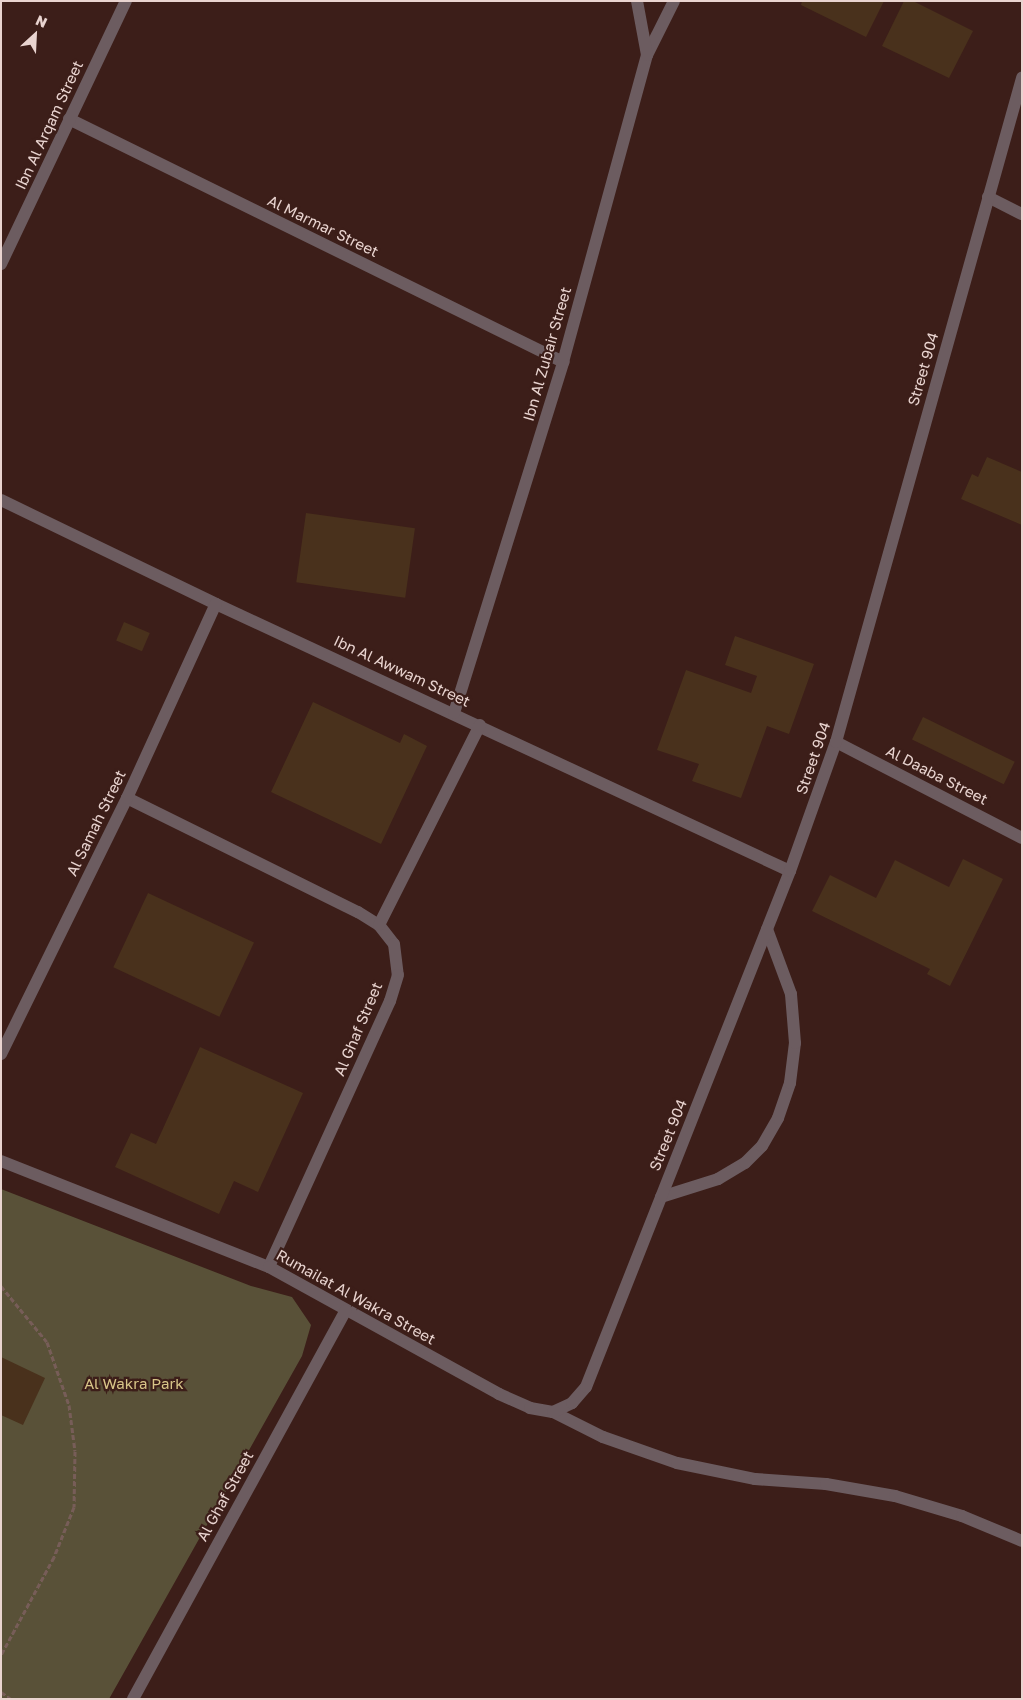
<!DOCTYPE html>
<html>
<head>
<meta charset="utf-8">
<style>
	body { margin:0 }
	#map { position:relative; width:1023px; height:1700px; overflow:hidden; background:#3c1e19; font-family:"Golos Text",sans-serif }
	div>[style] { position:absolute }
	.green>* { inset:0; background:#595138 }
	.building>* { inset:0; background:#49311c; transform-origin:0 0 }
	.path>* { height:3px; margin-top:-1.5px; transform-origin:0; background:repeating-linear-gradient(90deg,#775d58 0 5px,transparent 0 7.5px) }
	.minor>* { height:12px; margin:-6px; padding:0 6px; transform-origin:6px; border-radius:6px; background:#6c5c60 }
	span { translate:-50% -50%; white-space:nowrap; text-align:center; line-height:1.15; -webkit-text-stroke:4.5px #3c1e19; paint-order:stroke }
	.street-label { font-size:15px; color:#e9d4d0 }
	.park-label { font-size:15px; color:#d8c588 }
	.frame { position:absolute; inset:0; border:2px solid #e9d4d0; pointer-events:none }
	.north { position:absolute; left:10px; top:10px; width:50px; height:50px; -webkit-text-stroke:4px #3c1e19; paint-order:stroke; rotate:25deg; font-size:14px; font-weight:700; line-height:20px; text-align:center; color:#e9d4d0 }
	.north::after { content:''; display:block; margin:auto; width:18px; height:22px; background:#e9d4d0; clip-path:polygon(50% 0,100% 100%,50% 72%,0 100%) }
</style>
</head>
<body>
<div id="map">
	<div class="green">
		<div style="clip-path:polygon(1px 1189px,251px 1286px,292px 1297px,311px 1325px,302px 1356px,109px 1699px,1px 1699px)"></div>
	</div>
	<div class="building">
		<div style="clip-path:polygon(802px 1px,884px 1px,866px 37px,801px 5px)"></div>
		<div style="clip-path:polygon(904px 1px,913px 1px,973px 31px,949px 78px,882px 46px)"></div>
		<div style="clip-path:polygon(987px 457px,1022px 472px,1022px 525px,961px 499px,972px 474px,978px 477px)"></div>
		<div style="left:306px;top:513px;width:110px;height:70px;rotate:8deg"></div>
		<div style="left:124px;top:622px;width:28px;height:20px;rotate:23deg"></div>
		<div style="clip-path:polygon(735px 636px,814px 664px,789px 734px,767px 726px,741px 798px,692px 781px,699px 764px,657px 750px,686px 670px,751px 693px,757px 676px,725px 665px)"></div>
		<div style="clip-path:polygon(313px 702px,400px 743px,404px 734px,427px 746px,381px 844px,271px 792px)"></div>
		<div style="left:923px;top:717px;width:102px;height:25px;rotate:26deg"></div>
		<div style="clip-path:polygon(963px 859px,1003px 879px,950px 986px,927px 974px,930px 969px,812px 911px,830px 875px,876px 898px,895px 860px,949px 887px)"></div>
		<div style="left:148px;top:893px;width:117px;height:82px;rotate:25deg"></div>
		<div style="clip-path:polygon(200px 1047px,303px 1093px,258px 1192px,234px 1181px,219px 1214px,115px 1167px,131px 1133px,156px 1144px)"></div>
		<div style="clip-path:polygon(1px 1357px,45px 1378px,23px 1425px,1px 1415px)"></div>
	</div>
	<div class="path">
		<div style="left:1px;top:1286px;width:72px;rotate:50.6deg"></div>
		<div style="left:47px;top:1342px;width:67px;rotate:70.8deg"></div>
		<div style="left:69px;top:1405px;width:46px;rotate:82.6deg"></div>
		<div style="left:75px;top:1451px;width:56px;rotate:91deg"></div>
		<div style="left:74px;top:1507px;width:54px;rotate:111.8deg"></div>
		<div style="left:54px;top:1557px;width:111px;rotate:118.4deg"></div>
		<div style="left:1px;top:1692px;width:12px;rotate:35deg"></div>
	</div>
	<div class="minor">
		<div style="left:647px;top:55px;width:60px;rotate:-63.4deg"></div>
		<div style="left:69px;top:119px;width:551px;rotate:26.19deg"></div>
		<div style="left:988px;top:197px;width:38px;rotate:27deg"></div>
		<div style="left:1px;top:264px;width:291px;rotate:-64.6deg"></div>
		<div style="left:1px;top:500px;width:239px;rotate:25.8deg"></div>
		<div style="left:216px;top:604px;width:633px;rotate:24.95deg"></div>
		<div style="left:454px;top:713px;width:368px;rotate:-72.7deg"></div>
		<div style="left:563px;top:362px;width:318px;rotate:-74.7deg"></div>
		<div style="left:647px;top:55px;width:55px;rotate:-100.5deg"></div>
		<div style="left:836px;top:742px;width:209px;rotate:27.3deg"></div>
		<div style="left:127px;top:798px;width:258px;rotate:26.3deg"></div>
		<div style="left:358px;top:912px;width:25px;rotate:32deg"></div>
		<div style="left:379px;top:925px;width:24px;rotate:52deg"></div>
		<div style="left:394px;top:944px;width:31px;rotate:83deg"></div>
		<div style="left:398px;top:975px;width:27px;rotate:107deg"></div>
		<div style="left:390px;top:1001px;width:292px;rotate:114.5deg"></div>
		<div style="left:379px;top:925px;width:224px;rotate:-63.2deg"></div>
		<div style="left:1px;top:1054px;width:285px;rotate:-63.8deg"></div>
		<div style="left:127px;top:798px;width:213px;rotate:-65.4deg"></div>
		<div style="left:1px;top:1161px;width:288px;rotate:21.6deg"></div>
		<div style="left:269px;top:1267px;width:263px;rotate:28.9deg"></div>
		<div style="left:499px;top:1394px;width:34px;rotate:24deg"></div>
		<div style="left:530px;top:1408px;width:23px;rotate:10deg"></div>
		<div style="left:553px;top:1412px;width:56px;rotate:26.6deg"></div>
		<div style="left:603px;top:1437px;width:78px;rotate:19.4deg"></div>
		<div style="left:677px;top:1463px;width:80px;rotate:11.6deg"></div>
		<div style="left:755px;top:1479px;width:71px;rotate:4deg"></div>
		<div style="left:826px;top:1484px;width:70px;rotate:9.9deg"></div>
		<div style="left:895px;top:1496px;width:70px;rotate:16.6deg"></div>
		<div style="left:962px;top:1516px;width:65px;rotate:22.6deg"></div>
		<div style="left:661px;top:1197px;width:60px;rotate:-17.5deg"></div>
		<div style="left:718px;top:1179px;width:31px;rotate:-31deg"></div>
		<div style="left:745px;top:1163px;width:24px;rotate:-45deg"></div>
		<div style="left:762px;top:1146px;width:32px;rotate:-60deg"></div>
		<div style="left:778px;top:1118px;width:37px;rotate:-71deg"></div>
		<div style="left:790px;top:1083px;width:40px;rotate:-82.9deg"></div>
		<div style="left:795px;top:1043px;width:49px;rotate:-94.7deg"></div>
		<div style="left:791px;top:994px;width:69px;rotate:-110.3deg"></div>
		<div style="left:553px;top:1412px;width:21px;rotate:-25deg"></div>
		<div style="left:572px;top:1403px;width:21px;rotate:-49deg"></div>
		<div style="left:586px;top:1387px;width:555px;rotate:-68.43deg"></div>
		<div style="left:790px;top:871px;width:137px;rotate:-70.4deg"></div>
		<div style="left:836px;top:742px;width:690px;rotate:-74.35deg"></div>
		<div style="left:133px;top:1699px;width:443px;rotate:-61.3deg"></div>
	</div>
	<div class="street-label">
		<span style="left:49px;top:125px;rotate:-65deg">Ibn Al Arqam Street</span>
		<span style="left:323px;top:226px;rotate:26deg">Al Marmar Street</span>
		<span style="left:547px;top:354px;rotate:-74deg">Ibn Al Zubair Street</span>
		<span style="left:923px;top:369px;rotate:-74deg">Street 904</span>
		<span style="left:402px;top:671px;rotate:25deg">Ibn Al Awwam Street</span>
		<span style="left:813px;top:758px;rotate:-71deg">Street 904</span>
		<span style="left:937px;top:775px;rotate:27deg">Al Daaba Street</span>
		<span style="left:96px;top:823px;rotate:-64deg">Al Samah Street</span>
		<span style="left:358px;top:1029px;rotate:-67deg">Al Ghaf Street</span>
		<span style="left:668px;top:1135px;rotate:-68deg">Street 904</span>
		<span style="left:356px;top:1297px;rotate:29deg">Rumailat Al Wakra Street</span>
		<span style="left:225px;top:1496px;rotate:-61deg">Al Ghaf Street</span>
	</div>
	<div class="park-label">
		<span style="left:134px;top:1384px">Al Wakra Park</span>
	</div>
	<div class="frame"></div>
	<div class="north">N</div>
</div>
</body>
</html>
